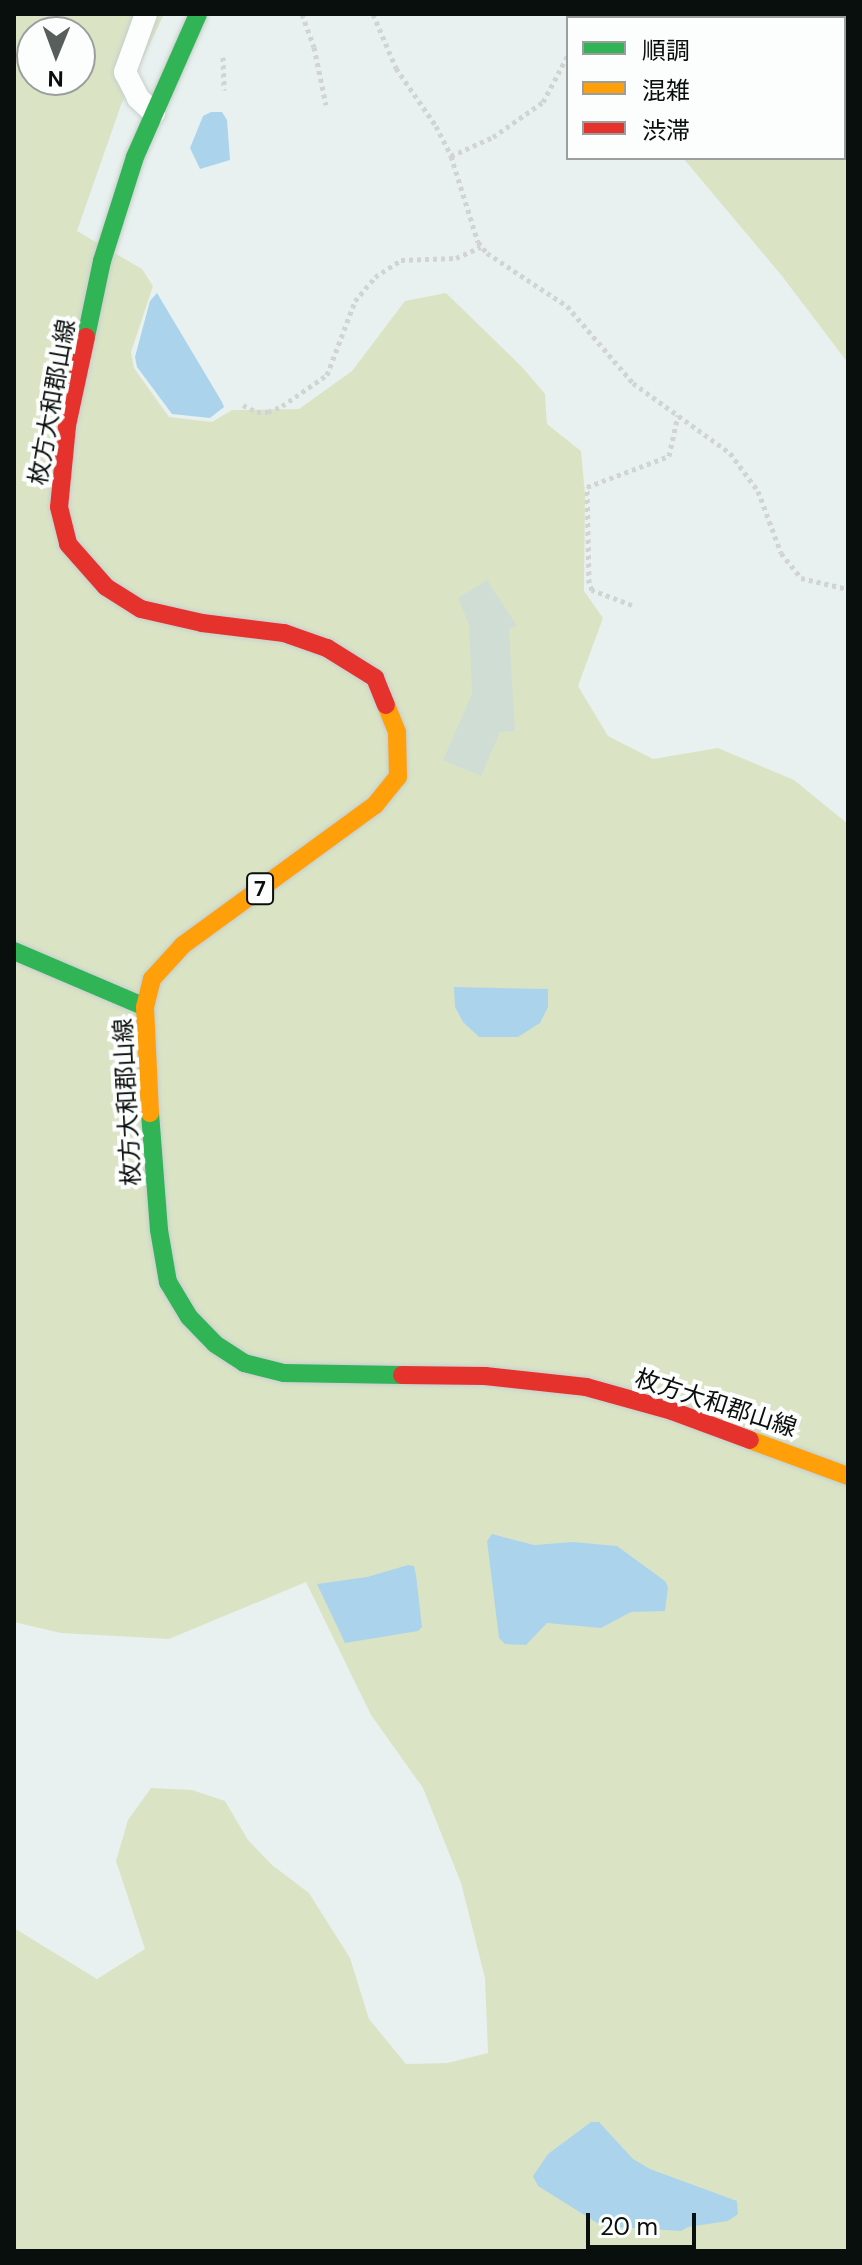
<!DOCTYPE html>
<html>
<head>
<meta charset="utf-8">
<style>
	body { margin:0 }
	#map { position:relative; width:862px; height:2265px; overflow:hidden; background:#e8f1ef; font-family:"DM Sans","Noto Sans JP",sans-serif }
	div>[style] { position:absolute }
	.green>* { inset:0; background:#dae4c5 }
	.water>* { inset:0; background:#abd4ec }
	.building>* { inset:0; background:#d0ddd4 }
	.path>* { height:5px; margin-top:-2.5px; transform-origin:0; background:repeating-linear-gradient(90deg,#d2d4d4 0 4px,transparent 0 8px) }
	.roads { filter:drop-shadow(0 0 2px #c7cecc) drop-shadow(0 0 2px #c7cecc) }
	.lane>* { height:22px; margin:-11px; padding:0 11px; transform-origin:11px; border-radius:11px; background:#fcfdfd }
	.fast>* { height:18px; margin:-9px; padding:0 9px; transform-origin:9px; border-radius:9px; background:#30b455 }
	.slow>* { height:18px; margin:-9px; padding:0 9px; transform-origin:9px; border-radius:9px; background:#ff9f0a }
	.jam>* { height:18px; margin:-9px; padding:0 9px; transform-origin:9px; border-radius:9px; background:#e5322d }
	span { translate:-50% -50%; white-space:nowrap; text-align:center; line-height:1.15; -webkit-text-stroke:8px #fbfefd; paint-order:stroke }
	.shield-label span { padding:2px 6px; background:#fbfefd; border:2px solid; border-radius:6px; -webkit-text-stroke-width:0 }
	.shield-label { font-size:22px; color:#090f0d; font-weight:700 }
	.street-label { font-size:24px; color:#090f0d }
	.frame { position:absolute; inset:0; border:16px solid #090f0d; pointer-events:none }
	.legend { position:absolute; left:566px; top:16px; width:280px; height:144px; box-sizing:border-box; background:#fbfefd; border:2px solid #9a9e9d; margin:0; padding:10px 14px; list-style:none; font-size:24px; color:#090f0d }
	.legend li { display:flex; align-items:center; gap:16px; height:40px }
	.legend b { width:40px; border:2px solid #9a9e9d }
	.north { position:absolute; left:16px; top:16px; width:80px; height:80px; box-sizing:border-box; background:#fbfefd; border:2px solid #9a9e9d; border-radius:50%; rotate:181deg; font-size:22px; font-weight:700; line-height:32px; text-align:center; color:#090f0d }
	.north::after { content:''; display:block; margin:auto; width:28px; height:36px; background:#575e5c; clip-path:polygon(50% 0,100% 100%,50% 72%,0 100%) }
	.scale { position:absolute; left:586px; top:2213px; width:110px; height:36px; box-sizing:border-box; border:4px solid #090f0d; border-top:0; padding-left:10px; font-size:24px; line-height:28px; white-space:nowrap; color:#090f0d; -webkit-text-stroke:6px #fbfefd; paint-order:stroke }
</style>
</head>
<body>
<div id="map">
	<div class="green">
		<div style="clip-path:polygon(evenodd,14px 14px,164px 14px,121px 105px,77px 231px,142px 269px,153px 286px,131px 352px,134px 368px,169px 417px,212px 422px,232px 410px,299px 409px,352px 371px,405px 301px,446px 293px,522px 367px,545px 394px,547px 424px,581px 451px,585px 495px,584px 591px,603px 618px,578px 686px,608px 736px,653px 759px,718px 748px,794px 780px,848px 824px,848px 2251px,14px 2251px,14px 1928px,97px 1979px,145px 1949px,116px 1861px,128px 1820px,151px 1788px,192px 1790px,225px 1801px,248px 1840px,272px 1865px,309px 1893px,350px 1958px,369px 2019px,406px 2064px,447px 2063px,488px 2053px,485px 1978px,461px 1883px,423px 1788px,371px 1715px,306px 1582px,169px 1639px,61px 1633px,14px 1622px,14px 14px,32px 32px,80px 32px,80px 80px,32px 80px,32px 32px)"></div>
		<div style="clip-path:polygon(653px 14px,848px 14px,848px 363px,782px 276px,683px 158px,844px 158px,844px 18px,655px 18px)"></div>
	</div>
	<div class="water">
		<div style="clip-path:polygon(211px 112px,222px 112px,227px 120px,230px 160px,200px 169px,190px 148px,203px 116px)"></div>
		<div style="clip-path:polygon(157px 293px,222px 402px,224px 407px,210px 418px,172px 414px,137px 367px,135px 357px,150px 301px)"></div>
		<div style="clip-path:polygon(454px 987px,548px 989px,548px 1007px,540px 1023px,518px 1037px,479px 1037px,463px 1022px,455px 1007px)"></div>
		<div style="clip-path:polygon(492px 1534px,534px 1545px,573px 1542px,617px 1546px,665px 1581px,668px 1587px,665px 1611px,631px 1612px,601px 1628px,547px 1623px,526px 1645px,505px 1644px,499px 1638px,487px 1541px)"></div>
		<div style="clip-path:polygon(408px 1565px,414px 1566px,416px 1575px,422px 1627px,418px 1631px,345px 1643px,317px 1584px,367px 1577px)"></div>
		<div style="clip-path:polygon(591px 2122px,599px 2122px,633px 2159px,650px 2169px,737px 2201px,738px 2214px,728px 2221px,688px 2227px,681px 2231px,602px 2226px,538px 2186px,533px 2176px,548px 2154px)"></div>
	</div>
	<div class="building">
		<div style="clip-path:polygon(487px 580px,517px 626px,509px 629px,515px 731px,500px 732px,481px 776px,443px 760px,472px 694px,469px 625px,458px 598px)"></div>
	</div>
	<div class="path">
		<div style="left:302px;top:14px;width:35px;rotate:70deg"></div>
		<div style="left:314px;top:47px;width:59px;rotate:78.3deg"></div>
		<div style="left:373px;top:14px;width:59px;rotate:66.9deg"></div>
		<div style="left:396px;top:68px;width:70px;rotate:55.4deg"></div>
		<div style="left:436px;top:126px;width:34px;rotate:63deg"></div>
		<div style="left:451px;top:156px;width:90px;rotate:72.6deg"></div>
		<div style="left:478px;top:242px;width:14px;rotate:51deg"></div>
		<div style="left:487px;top:253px;width:96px;rotate:33.5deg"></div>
		<div style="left:567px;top:306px;width:101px;rotate:49.4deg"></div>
		<div style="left:633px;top:383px;width:120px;rotate:35.8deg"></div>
		<div style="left:730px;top:453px;width:47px;rotate:53.6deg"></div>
		<div style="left:758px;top:491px;width:66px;rotate:69.6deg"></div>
		<div style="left:781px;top:553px;width:32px;rotate:51deg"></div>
		<div style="left:801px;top:578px;width:48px;rotate:13.2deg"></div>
		<div style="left:650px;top:14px;width:4px;rotate:63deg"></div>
		<div style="left:596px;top:18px;width:9px;rotate:-27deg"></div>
		<div style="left:223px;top:57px;width:33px;rotate:88deg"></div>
		<div style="left:451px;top:156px;width:46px;rotate:-24.3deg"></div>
		<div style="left:493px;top:137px;width:61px;rotate:-35deg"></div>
		<div style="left:543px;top:102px;width:53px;rotate:-62deg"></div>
		<div style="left:243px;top:405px;width:16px;rotate:27deg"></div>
		<div style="left:257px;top:412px;width:11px"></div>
		<div style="left:268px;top:412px;width:15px;rotate:-23deg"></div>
		<div style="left:282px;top:406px;width:55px;rotate:-34.6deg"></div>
		<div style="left:327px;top:375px;width:79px;rotate:-69.3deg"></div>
		<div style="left:355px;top:301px;width:31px;rotate:-50deg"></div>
		<div style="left:375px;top:277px;width:31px;rotate:-33deg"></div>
		<div style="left:401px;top:260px;width:55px;rotate:-2.1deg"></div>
		<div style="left:456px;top:258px;width:27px;rotate:-24deg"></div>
		<div style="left:632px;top:605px;width:43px;rotate:-159.4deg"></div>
		<div style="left:592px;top:590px;width:8px;rotate:-113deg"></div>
		<div style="left:589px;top:583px;width:96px;rotate:-91.2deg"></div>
		<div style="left:587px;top:487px;width:88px;rotate:-20.7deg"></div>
		<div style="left:669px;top:456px;width:42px;rotate:-77.6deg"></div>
	</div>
	<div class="roads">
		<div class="lane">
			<div style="left:146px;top:14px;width:62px;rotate:109.9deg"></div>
			<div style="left:125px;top:72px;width:29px;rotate:63deg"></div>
			<div style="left:138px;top:98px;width:22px;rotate:43deg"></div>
		</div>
		<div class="fast">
			<div style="left:86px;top:337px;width:78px;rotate:-78.1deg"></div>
			<div style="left:102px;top:261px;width:109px;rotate:-72.4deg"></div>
			<div style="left:135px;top:157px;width:156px;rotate:-66.2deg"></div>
			<div style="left:14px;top:951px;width:142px;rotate:23.1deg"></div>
			<div style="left:150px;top:1113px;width:117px;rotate:85.6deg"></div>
			<div style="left:159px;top:1230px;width:53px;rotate:80.2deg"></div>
			<div style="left:168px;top:1282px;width:41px;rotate:59deg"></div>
			<div style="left:189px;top:1317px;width:37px;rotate:46deg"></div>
			<div style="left:215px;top:1344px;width:35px;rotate:33deg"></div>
			<div style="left:244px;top:1363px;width:41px;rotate:14deg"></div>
			<div style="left:284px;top:1373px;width:118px;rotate:1deg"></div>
		</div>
		<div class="slow">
			<div style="left:150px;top:1113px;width:106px;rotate:-92.7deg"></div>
			<div style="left:145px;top:1007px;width:29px;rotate:-76deg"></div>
			<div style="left:152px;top:979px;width:46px;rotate:-47.6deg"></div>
			<div style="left:183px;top:945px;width:238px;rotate:-36.1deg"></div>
			<div style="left:375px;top:805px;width:36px;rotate:-51deg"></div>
			<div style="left:398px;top:777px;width:45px;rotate:-91.3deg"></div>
			<div style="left:397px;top:732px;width:29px;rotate:-112deg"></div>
			<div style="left:750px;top:1440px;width:104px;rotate:20.2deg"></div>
		</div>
		<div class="jam">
			<div style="left:86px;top:337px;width:91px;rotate:102.1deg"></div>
			<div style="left:67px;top:426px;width:81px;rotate:95.6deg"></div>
			<div style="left:59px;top:507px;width:38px;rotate:76deg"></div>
			<div style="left:68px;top:544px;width:57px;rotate:48.5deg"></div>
			<div style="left:106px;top:587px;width:41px;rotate:32.2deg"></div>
			<div style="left:141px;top:609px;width:63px;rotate:12.9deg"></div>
			<div style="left:202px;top:623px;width:83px;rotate:7deg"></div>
			<div style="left:284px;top:633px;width:46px;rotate:19.2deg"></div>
			<div style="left:327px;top:648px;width:57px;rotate:32deg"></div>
			<div style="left:375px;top:678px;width:29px;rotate:68deg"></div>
			<div style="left:402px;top:1375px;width:83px;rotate:0.7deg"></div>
			<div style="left:485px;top:1376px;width:102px;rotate:6.2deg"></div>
			<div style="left:586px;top:1387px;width:89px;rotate:15.6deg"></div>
			<div style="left:672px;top:1411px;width:83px;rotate:20.4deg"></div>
		</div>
	</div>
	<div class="shield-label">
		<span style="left:260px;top:889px">7</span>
	</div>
	<div class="street-label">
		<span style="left:52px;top:402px;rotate:-80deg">枚方大和郡山線</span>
		<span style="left:127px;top:1102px;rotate:-93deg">枚方大和郡山線</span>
		<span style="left:716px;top:1403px;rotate:18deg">枚方大和郡山線</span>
	</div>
	<div class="frame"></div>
	<ul class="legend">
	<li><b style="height:10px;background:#30b455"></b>順調</li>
	<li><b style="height:10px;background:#ff9f0a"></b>混雑</li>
	<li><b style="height:10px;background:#e5322d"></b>渋滞</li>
	</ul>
	<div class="north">N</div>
	<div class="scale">20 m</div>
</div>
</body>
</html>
